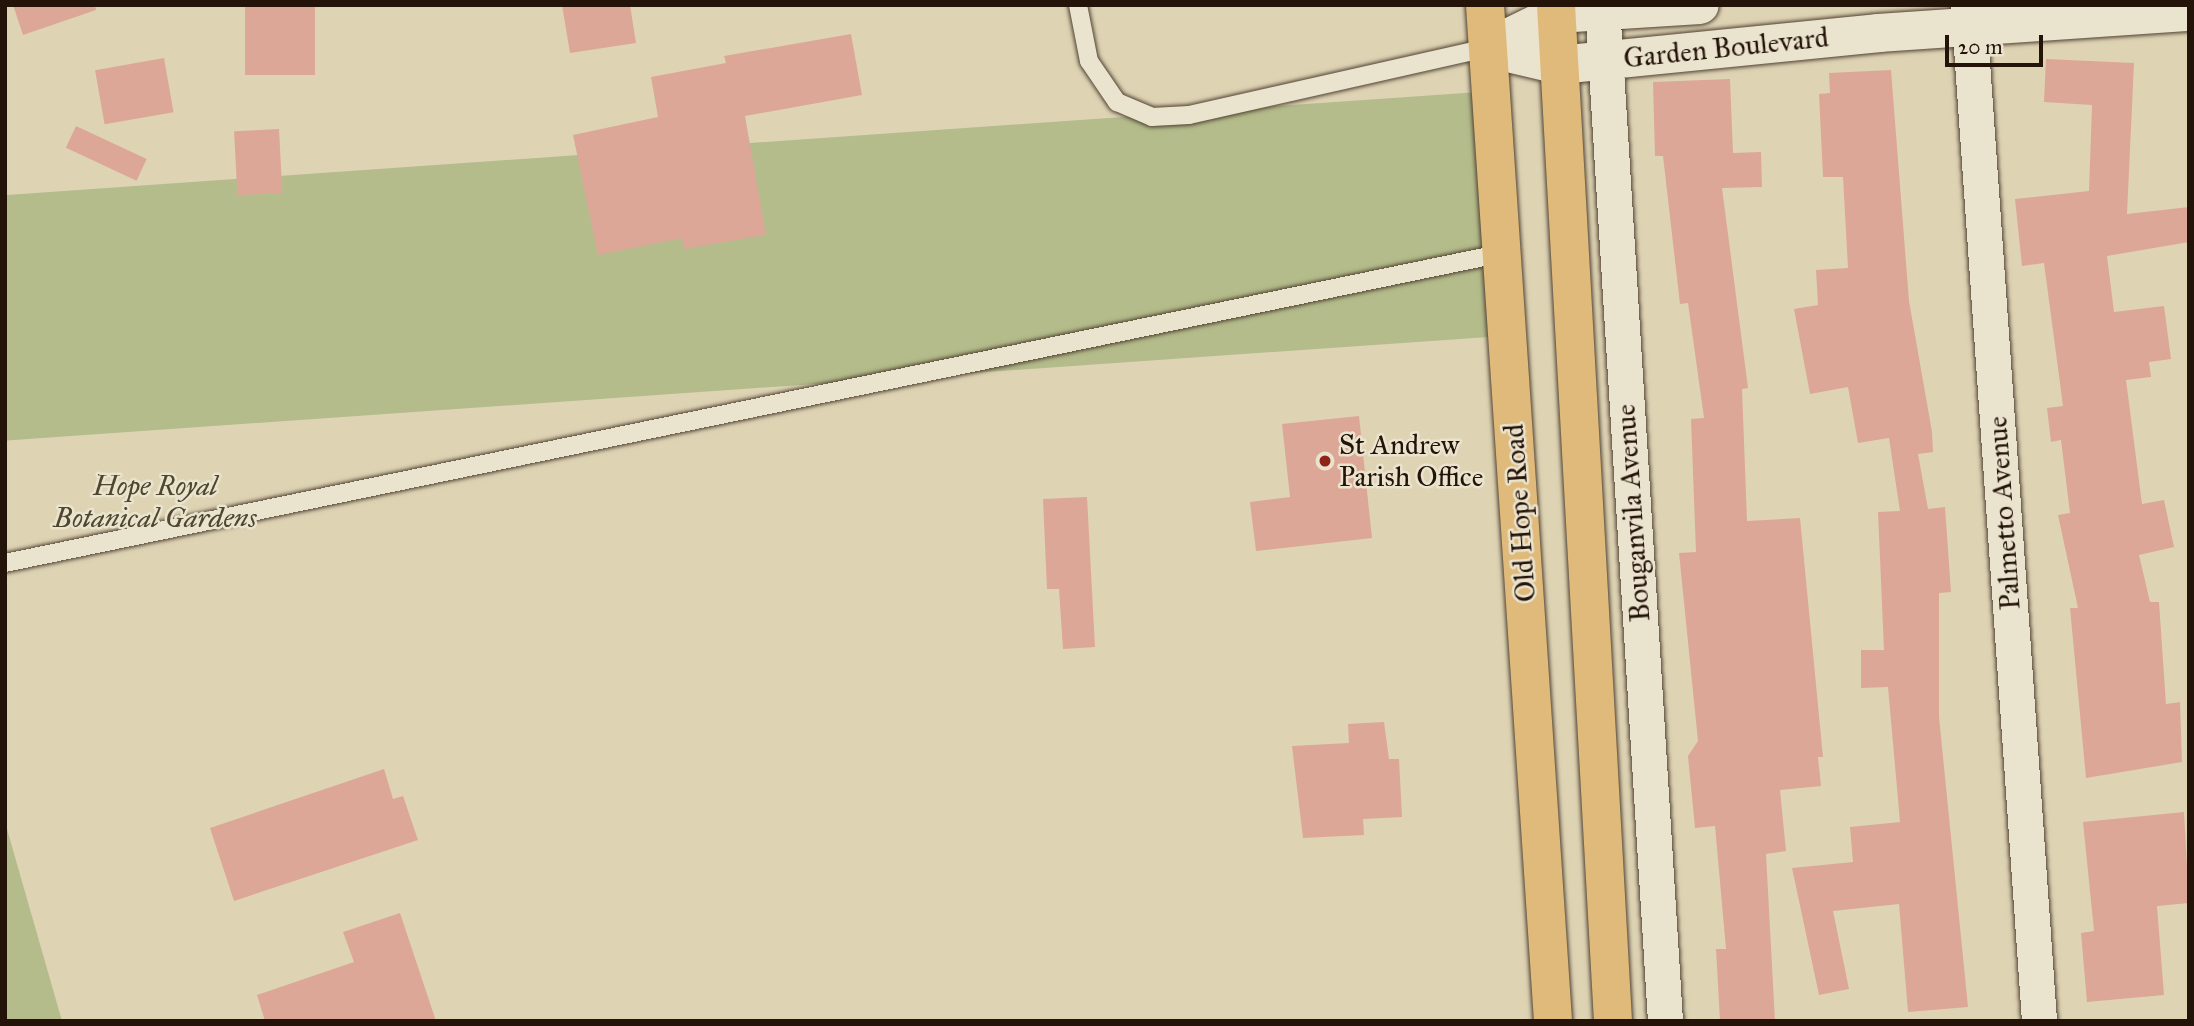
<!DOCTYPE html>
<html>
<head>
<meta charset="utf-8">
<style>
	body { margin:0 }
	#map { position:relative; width:2194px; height:1026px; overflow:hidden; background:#ded4b4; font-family:"IM FELL Great Primer",serif }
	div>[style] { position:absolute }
	.green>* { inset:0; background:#b4bc8b; transform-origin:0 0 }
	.building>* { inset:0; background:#dca797; transform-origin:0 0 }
	.roads { filter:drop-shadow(0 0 2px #524334) drop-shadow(0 0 2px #524334) }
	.service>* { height:18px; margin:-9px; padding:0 9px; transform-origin:9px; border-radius:9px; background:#eae3ce }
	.minor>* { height:35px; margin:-17.5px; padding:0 17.5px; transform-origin:17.5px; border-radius:17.5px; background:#eae3ce }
	.tertiary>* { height:38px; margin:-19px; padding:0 19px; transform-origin:19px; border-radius:19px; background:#eae3ce }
	.primary>* { height:38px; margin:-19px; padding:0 19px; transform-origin:19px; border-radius:19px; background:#dfba7a }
	.dots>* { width:19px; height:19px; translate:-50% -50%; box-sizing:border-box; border:4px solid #eae3ce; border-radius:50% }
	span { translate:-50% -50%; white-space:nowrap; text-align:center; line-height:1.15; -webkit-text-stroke:5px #eae3ce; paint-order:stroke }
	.street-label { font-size:28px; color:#241309 }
	.poi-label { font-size:28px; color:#241309 }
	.left { translate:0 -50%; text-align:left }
	.park-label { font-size:28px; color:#4f4630; font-style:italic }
	.frame { position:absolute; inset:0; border:7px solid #241309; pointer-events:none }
	.scale { position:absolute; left:1945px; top:35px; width:98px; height:32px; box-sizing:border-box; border:4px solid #241309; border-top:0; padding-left:9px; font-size:21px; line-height:24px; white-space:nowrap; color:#241309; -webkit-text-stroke:5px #eae3ce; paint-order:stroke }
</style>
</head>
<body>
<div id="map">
	<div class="green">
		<div style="left:1479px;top:92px;width:245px;height:1506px;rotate:86deg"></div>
		<div style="clip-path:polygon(5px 822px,62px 1021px,5px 1021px)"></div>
	</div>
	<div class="building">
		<div style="clip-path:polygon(13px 5px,95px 5px,96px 10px,23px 35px)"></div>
		<div style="left:245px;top:5px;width:70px;height:70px"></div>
		<div style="clip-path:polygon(562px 5px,630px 5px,636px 43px,570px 53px)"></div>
		<div style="clip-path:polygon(851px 34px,862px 95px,745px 116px,766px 235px,684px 249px,682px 238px,598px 255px,573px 135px,658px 117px,651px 77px,726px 63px,724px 56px)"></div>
		<div style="left:164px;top:58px;width:55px;height:70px;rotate:80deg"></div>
		<div style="clip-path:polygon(2046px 59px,2134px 63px,2127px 214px,2189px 207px,2189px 242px,2107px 256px,2114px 312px,2164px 306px,2171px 359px,2149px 362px,2151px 377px,2126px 380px,2142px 504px,2164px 500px,2174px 547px,2139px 555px,2150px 602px,2159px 602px,2166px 704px,2180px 702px,2182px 762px,2086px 778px,2070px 608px,2078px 608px,2058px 515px,2070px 513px,2061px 440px,2051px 442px,2047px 408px,2063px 406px,2044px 263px,2022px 266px,2015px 199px,2089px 191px,2092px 105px,2044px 102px)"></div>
		<div style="clip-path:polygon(1891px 70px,1909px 301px,1932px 432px,1933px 452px,1918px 454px,1928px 509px,1945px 507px,1951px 592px,1939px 593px,1939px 717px,1968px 1007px,1908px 1012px,1899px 904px,1833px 911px,1849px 989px,1819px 995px,1792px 868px,1853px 862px,1850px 827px,1900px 822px,1888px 687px,1861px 688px,1861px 650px,1884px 650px,1878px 512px,1900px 511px,1889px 438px,1858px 443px,1848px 387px,1810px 394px,1794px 309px,1818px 305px,1816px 270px,1848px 268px,1843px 177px,1823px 177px,1819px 94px,1830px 93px,1829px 73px)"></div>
		<div style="clip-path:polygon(1730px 79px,1733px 153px,1761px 152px,1762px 187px,1722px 188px,1748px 388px,1742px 389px,1747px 521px,1800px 518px,1823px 757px,1818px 757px,1821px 786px,1780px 790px,1786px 851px,1766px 854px,1775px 1021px,1720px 1021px,1716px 949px,1726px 949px,1715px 826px,1695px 828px,1688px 756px,1698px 741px,1679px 553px,1696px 552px,1691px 419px,1704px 418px,1688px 303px,1680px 304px,1663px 156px,1655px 156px,1653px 82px)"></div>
		<div style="left:76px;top:126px;width:78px;height:24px;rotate:25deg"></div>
		<div style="left:279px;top:129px;width:64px;height:45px;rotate:87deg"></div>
		<div style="clip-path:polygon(1359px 416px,1372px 538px,1256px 551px,1250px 502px,1290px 497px,1282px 424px)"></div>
		<div style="clip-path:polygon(1087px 497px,1095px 647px,1063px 649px,1059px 589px,1047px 589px,1043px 499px)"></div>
		<div style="clip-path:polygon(1384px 722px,1389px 759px,1399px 759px,1402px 817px,1363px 819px,1364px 835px,1303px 838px,1292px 746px,1349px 743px,1348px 724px)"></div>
		<div style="clip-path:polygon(384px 769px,393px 799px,403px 796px,418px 840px,234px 901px,210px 828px)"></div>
		<div style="clip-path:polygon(2184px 812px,2189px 903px,2157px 906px,2164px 995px,2087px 1002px,2081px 933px,2094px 931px,2083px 822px)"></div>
		<div style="clip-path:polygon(400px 913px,436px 1021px,265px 1021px,257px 995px,354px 962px,343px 932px)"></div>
	</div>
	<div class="roads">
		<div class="service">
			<div style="left:1078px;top:5px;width:57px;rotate:78.9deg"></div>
			<div style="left:1089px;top:61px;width:50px;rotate:55.7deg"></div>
			<div style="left:1117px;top:102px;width:38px;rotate:23deg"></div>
			<div style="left:1152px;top:117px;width:37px;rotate:-3deg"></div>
			<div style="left:1189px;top:115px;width:305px;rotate:-12.7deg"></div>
			<div style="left:5px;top:563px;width:1530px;rotate:-11.69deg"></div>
		</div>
		<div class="minor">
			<div style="left:1602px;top:5px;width:1018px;rotate:86.45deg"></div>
			<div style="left:1968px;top:5px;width:1018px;rotate:86deg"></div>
		</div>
		<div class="tertiary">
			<div style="left:1487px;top:48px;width:74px;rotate:13.3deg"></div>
			<div style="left:1559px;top:65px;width:322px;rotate:-5.7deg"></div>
			<div style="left:1879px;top:33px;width:311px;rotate:-3.9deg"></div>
			<div style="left:1487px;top:48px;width:78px;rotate:-25.9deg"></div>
			<div style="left:1557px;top:14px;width:143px;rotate:-3.6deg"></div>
		</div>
		<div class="primary">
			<div style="left:1485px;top:5px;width:1018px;rotate:86.17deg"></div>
			<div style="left:1556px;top:5px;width:1018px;rotate:86.79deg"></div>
		</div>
	</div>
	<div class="dots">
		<div style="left:1325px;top:461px;background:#8f2418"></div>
	</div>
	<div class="street-label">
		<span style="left:1726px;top:48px;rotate:-6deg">Garden Boulevard</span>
		<span style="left:1520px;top:513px;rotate:-94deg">Old Hope Road</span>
		<span style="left:1633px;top:513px;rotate:-94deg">Bouganvila Avenue</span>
		<span style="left:2004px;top:513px;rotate:-94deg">Palmetto Avenue</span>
	</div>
	<div class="poi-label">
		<span class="left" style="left:1339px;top:461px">St Andrew<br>Parish Office</span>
	</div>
	<div class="park-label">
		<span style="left:155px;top:502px">Hope Royal<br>Botanical Gardens</span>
	</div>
	<div class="frame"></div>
	<div class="scale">20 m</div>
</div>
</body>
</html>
